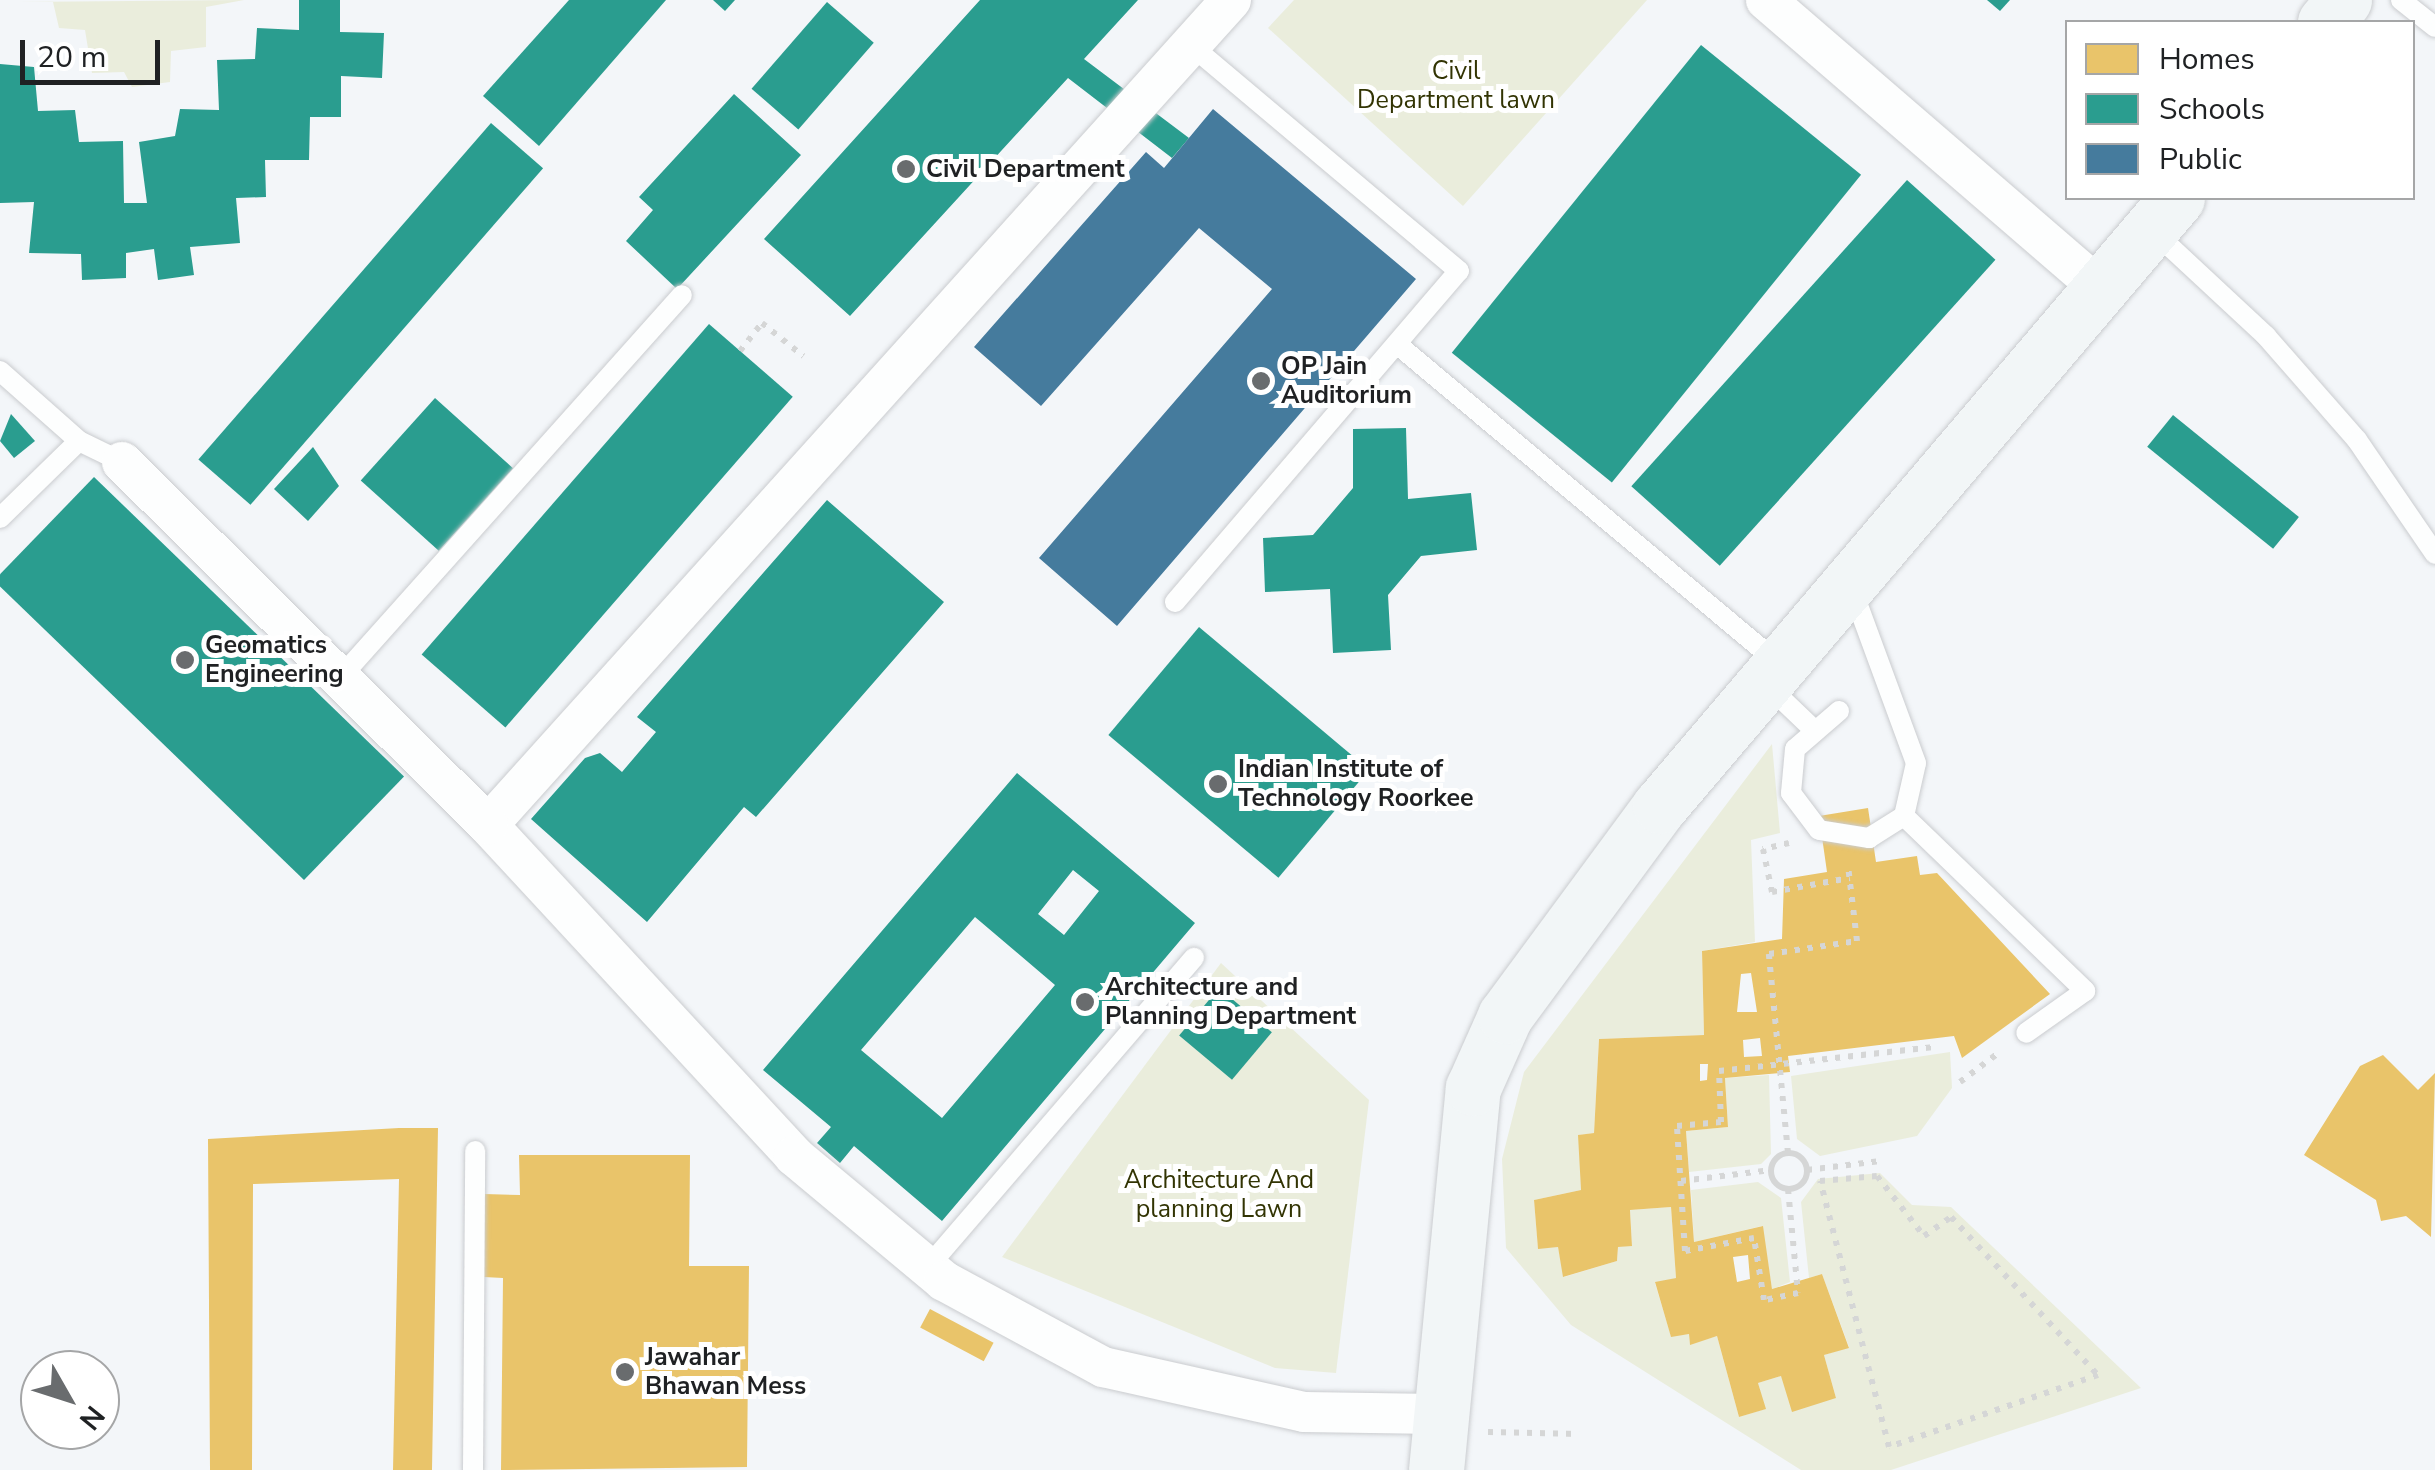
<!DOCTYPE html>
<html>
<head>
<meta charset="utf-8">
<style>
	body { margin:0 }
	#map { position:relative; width:2435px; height:1470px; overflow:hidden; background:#f3f6f9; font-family:"Nunito Sans",sans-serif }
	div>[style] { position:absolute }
	.green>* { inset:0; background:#eaeddc }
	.homes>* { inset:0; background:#e9c46a; transform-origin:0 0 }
	.schools>* { inset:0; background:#2a9d8f; transform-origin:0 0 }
	.public>* { inset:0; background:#457b9d }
	.path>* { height:6px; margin-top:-3px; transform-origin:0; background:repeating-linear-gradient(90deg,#d5d6d6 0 5px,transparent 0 13px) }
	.path>.ring { margin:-3px; padding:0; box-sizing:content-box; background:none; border:6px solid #d5d6d6; border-radius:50% }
	.roads { filter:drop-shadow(0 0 2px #cacccf) drop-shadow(0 0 2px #cacccf) }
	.lane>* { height:20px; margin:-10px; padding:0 10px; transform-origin:10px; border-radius:10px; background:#fdfefe }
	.street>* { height:40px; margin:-20px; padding:0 20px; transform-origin:20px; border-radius:20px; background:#fdfefe }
	.secondary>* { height:55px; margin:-27.5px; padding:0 27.5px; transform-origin:27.5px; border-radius:27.5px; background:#f2f6f7 }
	.dots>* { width:28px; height:28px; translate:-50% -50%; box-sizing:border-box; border:5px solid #fff; border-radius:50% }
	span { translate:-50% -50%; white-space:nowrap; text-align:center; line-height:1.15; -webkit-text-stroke:10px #fff; paint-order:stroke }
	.park-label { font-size:25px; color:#323403 }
	.poi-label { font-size:25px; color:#1f2123; font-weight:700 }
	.left { translate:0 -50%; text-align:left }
	.legend { position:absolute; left:2065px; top:20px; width:350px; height:180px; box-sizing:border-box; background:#fff; border:2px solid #a5a6a7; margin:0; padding:12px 18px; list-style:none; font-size:30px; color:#1f2123 }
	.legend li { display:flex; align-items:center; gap:20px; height:50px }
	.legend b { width:50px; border:2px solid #a5a6a7 }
	.north { position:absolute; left:20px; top:1350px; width:100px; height:100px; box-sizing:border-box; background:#fff; border:2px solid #a5a6a7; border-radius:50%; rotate:129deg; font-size:28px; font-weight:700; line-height:40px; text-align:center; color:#1f2123 }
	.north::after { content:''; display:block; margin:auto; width:35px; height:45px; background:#696c6e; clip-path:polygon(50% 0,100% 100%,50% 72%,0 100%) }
	.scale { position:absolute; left:20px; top:40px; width:140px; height:45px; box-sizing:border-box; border:5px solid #1f2123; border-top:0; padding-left:12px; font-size:30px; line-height:35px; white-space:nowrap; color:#1f2123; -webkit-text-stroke:8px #fff; paint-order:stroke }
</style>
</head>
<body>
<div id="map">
	<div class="green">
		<div style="clip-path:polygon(244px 0,206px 7px,206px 47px,171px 51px,170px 82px,132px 87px,124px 72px,92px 73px,85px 30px,59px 28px,53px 2px,17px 2px)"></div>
		<div style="clip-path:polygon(1294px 0,1647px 0,1463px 206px,1268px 28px)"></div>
		<div style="clip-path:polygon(1772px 744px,1780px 833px,1751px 840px,1755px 942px,1702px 951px,1704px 1035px,1599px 1039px,1594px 1133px,1579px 1135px,1581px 1190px,1534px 1200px,1538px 1248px,1558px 1247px,1564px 1277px,1617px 1261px,1618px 1247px,1632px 1245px,1630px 1210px,1671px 1207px,1676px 1278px,1655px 1283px,1671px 1336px,1689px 1334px,1690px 1344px,1717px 1336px,1739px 1417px,1765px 1409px,1758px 1383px,1781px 1376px,1836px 1398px,1824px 1355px,1849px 1347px,1822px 1274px,1809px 1278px,1801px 1202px,1818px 1179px,1880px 1173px,1912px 1205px,1951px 1207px,2141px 1388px,1891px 1470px,1801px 1470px,1571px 1325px,1506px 1248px,1502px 1159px,1524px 1072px)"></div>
		<div style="clip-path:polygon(1221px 963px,1369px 1100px,1336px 1373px,1275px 1368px,1002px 1257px)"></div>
		<div style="clip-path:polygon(1950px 1052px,1952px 1088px,1917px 1136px,1820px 1156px,1797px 1139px,1791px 1076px)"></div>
		<div style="clip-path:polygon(1769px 1075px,1771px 1154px,1761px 1164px,1689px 1172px,1686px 1131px,1728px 1127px,1725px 1078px)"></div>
		<div style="clip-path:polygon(1758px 1182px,1781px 1198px,1790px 1282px,1772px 1289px,1762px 1226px,1694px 1242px,1691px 1190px)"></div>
	</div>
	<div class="homes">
		<div style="clip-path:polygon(evenodd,1868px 808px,1876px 862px,1917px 856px,1920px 875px,1937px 873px,2050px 994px,1962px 1058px,1954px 1036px,1788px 1056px,1790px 1072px,1725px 1078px,1728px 1127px,1686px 1131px,1694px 1242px,1763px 1226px,1772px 1289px,1822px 1274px,1849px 1348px,1824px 1355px,1836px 1398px,1792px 1412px,1781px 1376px,1758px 1383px,1766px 1409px,1739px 1417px,1717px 1336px,1690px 1345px,1689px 1334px,1671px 1337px,1655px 1282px,1676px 1278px,1671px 1207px,1630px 1210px,1632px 1246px,1618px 1247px,1617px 1261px,1563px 1277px,1558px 1247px,1538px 1249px,1534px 1200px,1581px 1190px,1578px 1135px,1594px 1133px,1599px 1039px,1704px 1035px,1702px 951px,1782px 939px,1784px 879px,1827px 872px,1819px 816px,1868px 808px,1751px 973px,1757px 1012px,1737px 1012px,1741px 974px,1751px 973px,1868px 808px,1760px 1038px,1762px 1056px,1744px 1057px,1743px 1040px,1760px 1038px,1868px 808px,1700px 1064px,1708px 1064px,1707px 1080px,1700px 1081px,1700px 1064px,1868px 808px,1748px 1255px,1750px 1279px,1737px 1282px,1733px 1257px,1748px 1255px)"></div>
		<div style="clip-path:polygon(2383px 1055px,2418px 1090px,2435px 1073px,2431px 1237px,2406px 1216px,2381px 1221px,2376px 1200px,2304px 1155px,2360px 1066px)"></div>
		<div style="clip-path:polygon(399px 1128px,438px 1128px,432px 1470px,393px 1470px,399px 1179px,253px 1184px,252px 1470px,210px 1470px,208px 1139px)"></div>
		<div style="clip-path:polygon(519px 1155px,690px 1155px,689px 1266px,749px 1266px,747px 1467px,501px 1470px,503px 1278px,484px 1277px,484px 1194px,520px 1195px)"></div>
		<div style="left:930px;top:1309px;width:72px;height:21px;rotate:28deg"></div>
	</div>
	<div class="schools">
		<div style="clip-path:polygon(299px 0,340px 0,340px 32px,384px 33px,382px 78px,341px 76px,341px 117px,310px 117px,309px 160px,265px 160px,266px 197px,236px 198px,240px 243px,190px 247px,194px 275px,158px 280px,154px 249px,126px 253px,126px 278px,82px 280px,81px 254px,29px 253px,34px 202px,0 203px,0 64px,34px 67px,38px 111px,75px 110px,79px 142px,123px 141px,124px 203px,147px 203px,139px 142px,175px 136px,180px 109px,219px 110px,217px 60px,255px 59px,257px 28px,299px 30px)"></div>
		<div style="clip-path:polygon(569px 0,666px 0,539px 146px,483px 96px)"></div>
		<div style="clip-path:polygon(713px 0,735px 0,725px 11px)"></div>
		<div style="clip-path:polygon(980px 0,1138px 0,1084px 59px,1189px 138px,1172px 158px,1068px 78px,850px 316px,764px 239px)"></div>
		<div style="clip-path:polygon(1987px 0,2010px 0,2000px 11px)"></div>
		<div style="left:827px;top:2px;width:62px;height:115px;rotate:41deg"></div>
		<div style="left:1701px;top:45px;width:206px;height:396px;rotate:39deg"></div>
		<div style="clip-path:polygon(734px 94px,801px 155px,677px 289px,626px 241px,653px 210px,639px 197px)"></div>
		<div style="left:491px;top:123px;width:69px;height:446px;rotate:41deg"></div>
		<div style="left:1907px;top:180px;width:119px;height:412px;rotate:42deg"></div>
		<div style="left:709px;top:324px;width:111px;height:438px;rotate:41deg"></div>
		<div style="left:435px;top:398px;width:105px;height:111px;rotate:42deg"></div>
		<div style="clip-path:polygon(11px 414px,35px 441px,14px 458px,0 441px)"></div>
		<div style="left:2173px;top:415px;width:162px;height:41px;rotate:39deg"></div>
		<div style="clip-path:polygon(1406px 428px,1408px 499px,1471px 493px,1477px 550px,1421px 556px,1388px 595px,1391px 650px,1333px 653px,1330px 589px,1265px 592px,1263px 538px,1313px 535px,1353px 488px,1353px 429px)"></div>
		<div style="clip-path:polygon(313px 447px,339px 486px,308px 521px,274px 489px)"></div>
		<div style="left:94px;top:477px;width:431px;height:144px;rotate:44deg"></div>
		<div style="clip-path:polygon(827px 500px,944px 602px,756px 817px,744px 807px,647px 922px,531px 819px,585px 758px,600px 753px,622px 772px,656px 732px,637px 717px)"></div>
		<div style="left:1199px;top:627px;width:222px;height:141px;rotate:40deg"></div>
		<div style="clip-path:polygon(evenodd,1017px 773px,1195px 923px,942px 1221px,854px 1146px,840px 1163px,817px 1143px,831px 1127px,763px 1070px,1017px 773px,1073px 870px,1099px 891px,1064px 935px,1038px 914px,1073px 870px,1017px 773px,975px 917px,1055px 985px,942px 1118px,861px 1050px,975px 917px)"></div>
		<div style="left:1219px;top:988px;width:69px;height:62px;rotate:40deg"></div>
	</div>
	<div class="public">
		<div style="clip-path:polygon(1213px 109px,1416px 279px,1117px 626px,1039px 558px,1272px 289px,1199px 228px,1041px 406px,974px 347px,1146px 152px,1164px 168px)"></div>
	</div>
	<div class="path">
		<div style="left:740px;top:351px;width:36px;rotate:-52deg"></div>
		<div style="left:762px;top:323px;width:53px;rotate:38.8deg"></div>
		<div style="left:1789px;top:843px;width:27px;rotate:167deg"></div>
		<div style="left:1763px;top:849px;width:44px;rotate:78.2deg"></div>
		<div style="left:1772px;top:892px;width:79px;rotate:-10.2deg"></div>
		<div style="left:1960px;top:1082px;width:51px;rotate:-37.1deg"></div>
		<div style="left:1788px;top:1153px;width:200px;rotate:-95.5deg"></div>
		<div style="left:1769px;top:954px;width:89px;rotate:-8.4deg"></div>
		<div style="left:1857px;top:941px;width:76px;rotate:-96.8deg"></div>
		<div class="ring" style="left:1771px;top:1153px;width:30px;height:30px"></div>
		<div style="left:1807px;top:1170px;width:74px;rotate:-7deg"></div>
		<div style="left:1877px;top:1176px;width:76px;rotate:51.9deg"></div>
		<div style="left:1924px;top:1236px;width:33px;rotate:-35deg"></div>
		<div style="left:1951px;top:1217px;width:216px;rotate:47.1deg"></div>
		<div style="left:2098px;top:1375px;width:221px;rotate:161deg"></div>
		<div style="left:1889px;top:1447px;width:275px;rotate:-104.5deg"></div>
		<div style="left:1820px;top:1181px;width:57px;rotate:-5deg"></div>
		<div style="left:1681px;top:1181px;width:91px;rotate:-7deg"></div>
		<div style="left:1788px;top:1189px;width:104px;rotate:84.5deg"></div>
		<div style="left:1798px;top:1293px;width:35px;rotate:168deg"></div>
		<div style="left:1764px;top:1300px;width:63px;rotate:-99.2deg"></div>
		<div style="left:1754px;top:1238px;width:70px;rotate:169.3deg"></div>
		<div style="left:1685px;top:1251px;width:125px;rotate:-93.7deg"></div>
		<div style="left:1677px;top:1126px;width:44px;rotate:-5.2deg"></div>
		<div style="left:1721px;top:1122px;width:51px;rotate:-92.2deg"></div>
		<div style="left:1719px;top:1071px;width:214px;rotate:-6.4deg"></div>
		<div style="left:1488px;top:1432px;width:91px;rotate:1.3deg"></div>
	</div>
	<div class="roads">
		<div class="lane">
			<div style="left:2401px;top:0;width:43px;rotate:38.5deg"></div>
			<div style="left:2152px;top:230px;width:156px;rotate:42.9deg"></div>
			<div style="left:2266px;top:336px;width:138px;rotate:48.8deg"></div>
			<div style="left:2357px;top:440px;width:138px;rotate:55.6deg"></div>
			<div style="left:1398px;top:345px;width:496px;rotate:39.9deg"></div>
			<div style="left:0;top:371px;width:106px;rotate:41.5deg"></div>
			<div style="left:79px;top:441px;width:48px;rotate:26deg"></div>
			<div style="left:0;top:518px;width:110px;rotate:-44.3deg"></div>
			<div style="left:1175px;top:602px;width:436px;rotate:-49.4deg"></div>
			<div style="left:1459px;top:271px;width:353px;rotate:-139.9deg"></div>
			<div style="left:338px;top:680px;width:516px;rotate:-48.22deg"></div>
			<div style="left:1766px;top:684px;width:64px;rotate:43.7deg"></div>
			<div style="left:1839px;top:711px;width:58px;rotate:139.2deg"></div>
			<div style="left:1795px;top:749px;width:44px;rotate:95.2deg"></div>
			<div style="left:1791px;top:793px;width:46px;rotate:52.9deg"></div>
			<div style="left:1819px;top:830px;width:51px;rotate:9.1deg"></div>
			<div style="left:1869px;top:838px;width:41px;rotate:-32.2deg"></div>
			<div style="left:1904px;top:816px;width:54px;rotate:-77.2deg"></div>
			<div style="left:1916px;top:763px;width:189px;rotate:-110.2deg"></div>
			<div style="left:1904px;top:816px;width:252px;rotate:44deg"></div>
			<div style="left:2085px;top:991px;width:72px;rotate:144.6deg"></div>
			<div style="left:928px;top:1267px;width:408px;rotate:-49.3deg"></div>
			<div style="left:473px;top:1470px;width:319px;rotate:-89.6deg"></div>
		</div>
		<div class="street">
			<div style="left:1231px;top:0;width:1110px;rotate:132.01deg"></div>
			<div style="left:488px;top:825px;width:451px;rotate:47.2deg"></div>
			<div style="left:794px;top:1156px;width:195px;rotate:39.8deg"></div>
			<div style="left:944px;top:1281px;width:181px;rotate:28.4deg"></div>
			<div style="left:1103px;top:1367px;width:206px;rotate:12.6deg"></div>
			<div style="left:1304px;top:1412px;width:133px;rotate:0.9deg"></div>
			<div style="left:1766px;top:0;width:441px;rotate:40.8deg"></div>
			<div style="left:122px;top:462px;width:515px;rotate:44.76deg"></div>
		</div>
		<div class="secondary">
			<div style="left:2325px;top:22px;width:29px;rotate:-49deg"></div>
			<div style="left:1436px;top:1470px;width:384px;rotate:-84.5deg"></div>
			<div style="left:1473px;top:1088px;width:79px;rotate:-66deg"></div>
			<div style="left:1505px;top:1016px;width:261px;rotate:-53.6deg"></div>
			<div style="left:1660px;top:806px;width:798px;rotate:-49.62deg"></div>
		</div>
	</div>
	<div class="dots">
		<div style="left:906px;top:169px;background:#696c6e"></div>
		<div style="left:1261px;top:381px;background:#696c6e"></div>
		<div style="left:185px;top:660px;background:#696c6e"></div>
		<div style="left:1218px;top:784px;background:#696c6e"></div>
		<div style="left:1085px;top:1002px;background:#696c6e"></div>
		<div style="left:625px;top:1372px;background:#696c6e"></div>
	</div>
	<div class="park-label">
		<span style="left:1456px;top:86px">Civil<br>Department lawn</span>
		<span style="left:1219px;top:1195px">Architecture And<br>planning Lawn</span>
	</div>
	<div class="poi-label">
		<span class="left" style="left:926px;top:169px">Civil Department</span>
		<span class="left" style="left:1281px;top:381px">OP Jain<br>Auditorium</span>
		<span class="left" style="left:205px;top:660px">Geomatics<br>Engineering</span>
		<span class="left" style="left:1238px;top:784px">Indian Institute of<br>Technology Roorkee</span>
		<span class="left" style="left:1105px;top:1002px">Architecture and<br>Planning Department</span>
		<span class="left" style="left:645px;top:1372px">Jawahar<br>Bhawan Mess</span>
	</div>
	<ul class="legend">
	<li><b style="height:28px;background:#e9c46a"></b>Homes</li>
	<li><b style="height:28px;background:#2a9d8f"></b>Schools</li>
	<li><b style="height:28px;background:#457b9d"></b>Public</li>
	</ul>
	<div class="north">N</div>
	<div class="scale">20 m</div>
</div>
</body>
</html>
